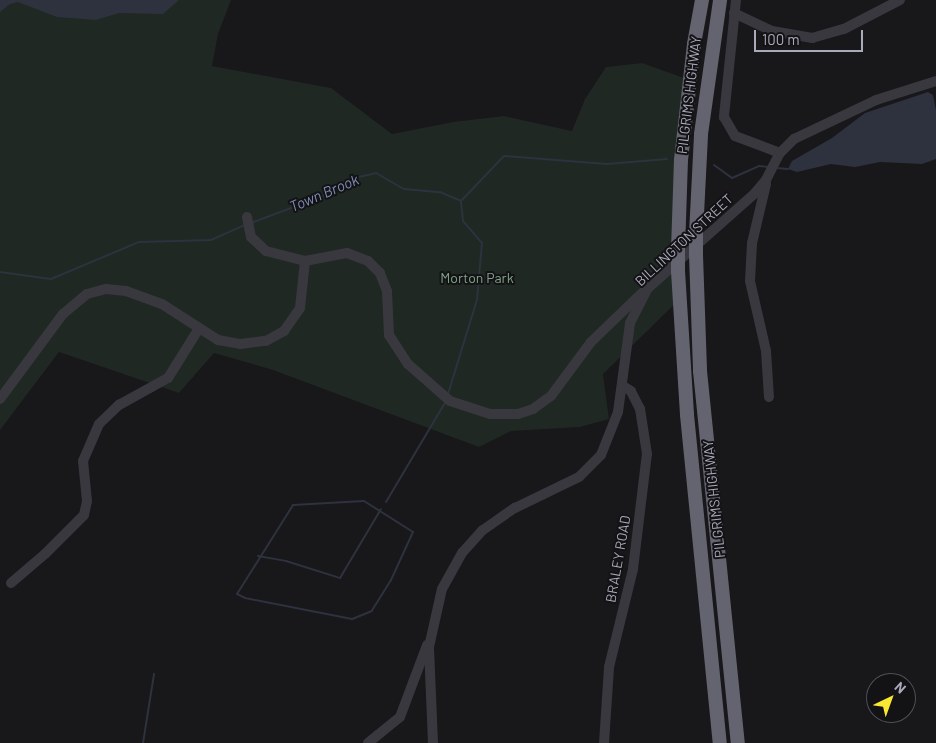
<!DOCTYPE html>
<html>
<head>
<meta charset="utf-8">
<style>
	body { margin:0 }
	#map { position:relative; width:936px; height:743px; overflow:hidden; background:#18171a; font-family:Barlow,sans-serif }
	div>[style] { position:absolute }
	.green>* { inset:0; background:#1f2822 }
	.water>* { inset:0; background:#2d323e }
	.stream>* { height:2px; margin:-1px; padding:0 1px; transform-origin:1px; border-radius:1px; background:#2d323e }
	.minor>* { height:10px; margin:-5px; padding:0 5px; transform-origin:5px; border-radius:5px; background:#39383f }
	.highway>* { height:14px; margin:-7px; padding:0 7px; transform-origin:7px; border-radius:7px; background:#646470 }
	.highway-bridge>* { height:14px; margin:-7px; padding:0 7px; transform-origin:7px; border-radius:7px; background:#646470 }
	span { translate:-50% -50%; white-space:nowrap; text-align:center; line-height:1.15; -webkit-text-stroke:4px #131215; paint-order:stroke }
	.street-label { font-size:14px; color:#a9aaba }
	.park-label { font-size:14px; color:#80a58b }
	.water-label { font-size:15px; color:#7f8eb6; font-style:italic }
	.north { position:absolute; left:866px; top:673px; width:50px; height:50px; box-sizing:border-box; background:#131215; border:1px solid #4f4f57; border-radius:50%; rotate:42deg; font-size:14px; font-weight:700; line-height:20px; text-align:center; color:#a9aaba }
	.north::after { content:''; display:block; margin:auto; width:18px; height:22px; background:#f8e831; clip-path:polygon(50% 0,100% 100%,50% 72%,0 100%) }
	.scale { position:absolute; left:754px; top:30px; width:109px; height:22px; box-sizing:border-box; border:2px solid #a9aaba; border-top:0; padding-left:6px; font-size:15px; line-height:18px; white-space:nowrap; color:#a9aaba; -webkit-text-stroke:4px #131215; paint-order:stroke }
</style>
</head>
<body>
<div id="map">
	<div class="green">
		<div style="clip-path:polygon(0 0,231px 0,218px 34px,212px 66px,331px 88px,392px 134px,453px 122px,504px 116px,572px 131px,585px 99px,606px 67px,642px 63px,687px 79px,684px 295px,603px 374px,609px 419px,580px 427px,511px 431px,479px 447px,273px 370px,214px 353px,179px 393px,59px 352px,0 430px)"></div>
	</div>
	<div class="water">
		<div style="clip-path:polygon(0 0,179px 0,163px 14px,119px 13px,96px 20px,57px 17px,18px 2px,10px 4px,0 12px)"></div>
		<div style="clip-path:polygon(928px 92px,933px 95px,936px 110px,936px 159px,922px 164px,880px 162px,855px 167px,831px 164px,797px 172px,788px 169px,792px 161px,832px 138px,865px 113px)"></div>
	</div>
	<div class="stream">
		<div style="left:714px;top:165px;width:22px;rotate:36deg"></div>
		<div style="left:732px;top:178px;width:30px;rotate:-24deg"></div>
		<div style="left:759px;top:166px;width:9px;rotate:6deg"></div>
		<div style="left:777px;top:168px;width:11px;rotate:5deg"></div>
		<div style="left:251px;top:223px;width:82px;rotate:-20.6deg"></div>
		<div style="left:328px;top:194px;width:27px;rotate:-34deg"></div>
		<div style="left:350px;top:179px;width:27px;rotate:-13deg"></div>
		<div style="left:376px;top:173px;width:32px;rotate:30deg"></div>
		<div style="left:404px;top:189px;width:36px;rotate:5deg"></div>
		<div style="left:440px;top:192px;width:23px;rotate:23deg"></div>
		<div style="left:461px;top:201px;width:62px;rotate:-46.3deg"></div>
		<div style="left:504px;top:156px;width:103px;rotate:4.4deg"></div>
		<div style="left:607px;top:164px;width:60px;rotate:-4.8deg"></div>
		<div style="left:0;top:272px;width:51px;rotate:7.8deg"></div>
		<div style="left:51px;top:279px;width:95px;rotate:-22.8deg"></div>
		<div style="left:139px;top:242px;width:72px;rotate:-1.6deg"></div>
		<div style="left:211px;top:240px;width:36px;rotate:-24deg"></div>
		<div style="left:448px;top:394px;width:98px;rotate:-72.9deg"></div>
		<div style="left:477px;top:300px;width:57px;rotate:-85deg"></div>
		<div style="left:482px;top:243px;width:29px;rotate:-131deg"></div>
		<div style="left:463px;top:221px;width:20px;rotate:-96deg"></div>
		<div style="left:364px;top:501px;width:58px;rotate:32.3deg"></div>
		<div style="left:413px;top:532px;width:53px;rotate:114.6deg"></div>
		<div style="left:391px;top:580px;width:36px;rotate:122deg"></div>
		<div style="left:372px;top:611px;width:22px;rotate:158deg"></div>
		<div style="left:352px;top:619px;width:109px;rotate:-168.9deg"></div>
		<div style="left:245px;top:598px;width:9px;rotate:-153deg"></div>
		<div style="left:237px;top:594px;width:105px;rotate:-57.8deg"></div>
		<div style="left:293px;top:505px;width:71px;rotate:-3.2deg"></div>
		<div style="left:386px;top:502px;width:117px;rotate:-59.3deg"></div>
		<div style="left:258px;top:556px;width:28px;rotate:10deg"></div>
		<div style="left:286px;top:561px;width:57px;rotate:17.5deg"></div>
		<div style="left:340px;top:578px;width:80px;rotate:-59.3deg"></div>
		<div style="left:143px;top:743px;width:70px;rotate:-80.9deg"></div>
	</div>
	<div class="minor">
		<div style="left:736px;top:0;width:118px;rotate:95.9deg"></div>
		<div style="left:724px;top:117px;width:22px;rotate:60deg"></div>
		<div style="left:735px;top:136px;width:48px;rotate:20.7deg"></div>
		<div style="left:734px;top:13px;width:42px;rotate:25.3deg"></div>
		<div style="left:772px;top:31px;width:41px;rotate:9.9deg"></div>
		<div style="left:812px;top:38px;width:33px;rotate:-16deg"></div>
		<div style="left:844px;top:29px;width:63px;rotate:-27.4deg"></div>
		<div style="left:766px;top:184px;width:61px;rotate:103.3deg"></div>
		<div style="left:752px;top:243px;width:38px;rotate:93deg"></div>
		<div style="left:750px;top:281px;width:72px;rotate:77.1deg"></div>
		<div style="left:766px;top:351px;width:46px;rotate:86.3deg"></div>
		<div style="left:247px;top:217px;width:20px;rotate:79deg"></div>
		<div style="left:251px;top:237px;width:21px;rotate:43deg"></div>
		<div style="left:266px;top:251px;width:40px;rotate:14.4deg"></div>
		<div style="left:305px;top:261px;width:43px;rotate:-10.8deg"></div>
		<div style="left:347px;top:253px;width:22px;rotate:21deg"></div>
		<div style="left:368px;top:261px;width:17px;rotate:45deg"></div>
		<div style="left:380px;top:273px;width:19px;rotate:69deg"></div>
		<div style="left:387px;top:291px;width:44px;rotate:87.4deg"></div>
		<div style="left:389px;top:335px;width:35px;rotate:57deg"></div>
		<div style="left:408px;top:364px;width:56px;rotate:41.4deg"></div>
		<div style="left:450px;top:401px;width:42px;rotate:18deg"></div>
		<div style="left:490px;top:414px;width:28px"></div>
		<div style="left:518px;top:414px;width:16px;rotate:-18deg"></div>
		<div style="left:533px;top:409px;width:22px;rotate:-36deg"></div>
		<div style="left:551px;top:396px;width:67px;rotate:-53.5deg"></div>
		<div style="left:591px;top:342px;width:71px;rotate:-43.9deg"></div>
		<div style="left:0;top:399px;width:106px;rotate:-53.5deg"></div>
		<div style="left:63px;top:314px;width:31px;rotate:-40deg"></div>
		<div style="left:87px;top:294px;width:20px;rotate:-15deg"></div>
		<div style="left:106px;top:289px;width:20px;rotate:6deg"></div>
		<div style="left:126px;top:291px;width:38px;rotate:20deg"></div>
		<div style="left:162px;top:304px;width:67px;rotate:32.7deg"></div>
		<div style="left:218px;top:340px;width:22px;rotate:10deg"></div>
		<div style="left:240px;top:344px;width:26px;rotate:-7deg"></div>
		<div style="left:266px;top:341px;width:21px;rotate:-29deg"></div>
		<div style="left:284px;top:331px;width:28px;rotate:-55deg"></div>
		<div style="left:300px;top:308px;width:47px;rotate:-83.9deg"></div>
		<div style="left:11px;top:583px;width:45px;rotate:-40.5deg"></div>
		<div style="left:45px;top:554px;width:55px;rotate:-45deg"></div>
		<div style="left:84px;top:515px;width:14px;rotate:-78deg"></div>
		<div style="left:87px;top:501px;width:40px;rotate:-95.7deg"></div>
		<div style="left:83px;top:461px;width:40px;rotate:-66.6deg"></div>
		<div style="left:99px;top:424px;width:28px;rotate:-44deg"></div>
		<div style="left:119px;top:405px;width:56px;rotate:-28.9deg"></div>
		<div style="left:168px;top:378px;width:57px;rotate:-58deg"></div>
		<div style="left:368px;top:743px;width:41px;rotate:-39.1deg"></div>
		<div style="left:400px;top:717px;width:77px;rotate:-69.4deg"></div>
		<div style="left:433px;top:743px;width:96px;rotate:-92.4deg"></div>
		<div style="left:429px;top:647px;width:59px;rotate:-77.4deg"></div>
		<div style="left:442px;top:589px;width:41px;rotate:-60.9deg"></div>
		<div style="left:462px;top:553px;width:31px;rotate:-48deg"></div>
		<div style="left:483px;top:530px;width:39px;rotate:-35deg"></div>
		<div style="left:515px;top:508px;width:71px;rotate:-25.8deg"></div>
		<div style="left:579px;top:477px;width:31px;rotate:-45deg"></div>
		<div style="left:601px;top:455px;width:46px;rotate:-68.4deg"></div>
		<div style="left:618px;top:412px;width:90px;rotate:-82.3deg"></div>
		<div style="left:630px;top:323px;width:38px;rotate:-63deg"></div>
		<div style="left:647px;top:289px;width:144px;rotate:-41.6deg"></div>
		<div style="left:755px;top:193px;width:17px;rotate:-50deg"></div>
		<div style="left:766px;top:180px;width:30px;rotate:-63deg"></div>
		<div style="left:780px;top:153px;width:20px;rotate:-45deg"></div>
		<div style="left:794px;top:139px;width:91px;rotate:-25.4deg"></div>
		<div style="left:876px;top:100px;width:63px;rotate:-17.6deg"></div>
		<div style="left:604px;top:743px;width:76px;rotate:-86.2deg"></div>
		<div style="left:609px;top:667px;width:101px;rotate:-76.2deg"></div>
		<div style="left:633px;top:569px;width:116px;rotate:-83.1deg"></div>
		<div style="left:647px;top:454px;width:46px;rotate:-98.8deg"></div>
		<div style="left:640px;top:409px;width:20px;rotate:-117deg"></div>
		<div style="left:631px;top:391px;width:9px;rotate:-148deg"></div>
	</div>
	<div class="highway">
		<div style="left:696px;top:234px;width:100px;rotate:-87.1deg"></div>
		<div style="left:701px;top:134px;width:135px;rotate:-81.9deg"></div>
		<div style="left:678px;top:250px;width:90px;rotate:-88.1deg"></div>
		<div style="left:681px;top:160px;width:117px;rotate:-83.6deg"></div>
		<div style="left:694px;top:44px;width:45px;rotate:-79.7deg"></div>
		<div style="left:696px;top:255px;width:116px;rotate:88deg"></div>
		<div style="left:700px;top:371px;width:374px;rotate:84.2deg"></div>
		<div style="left:678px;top:271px;width:144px;rotate:86.4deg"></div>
		<div style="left:687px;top:415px;width:330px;rotate:84.3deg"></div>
	</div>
	<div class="highway-bridge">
		<div style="left:696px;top:255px;width:21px;rotate:-90deg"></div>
		<div style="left:678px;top:271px;width:21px;rotate:-90deg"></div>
	</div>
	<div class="street-label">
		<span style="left:689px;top:95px;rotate:-83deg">PILGRIMS HIGHWAY</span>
		<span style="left:684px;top:240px;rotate:-43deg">BILLINGTON STREET</span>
		<span style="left:714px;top:499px;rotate:-96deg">PILGRIMS HIGHWAY</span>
		<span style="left:618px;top:559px;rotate:-80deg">BRALEY ROAD</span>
	</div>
	<div class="park-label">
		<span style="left:477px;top:278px">Morton Park</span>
	</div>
	<div class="water-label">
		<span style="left:324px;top:193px;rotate:-23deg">Town Brook</span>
	</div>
	<div class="north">N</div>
	<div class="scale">100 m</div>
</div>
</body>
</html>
